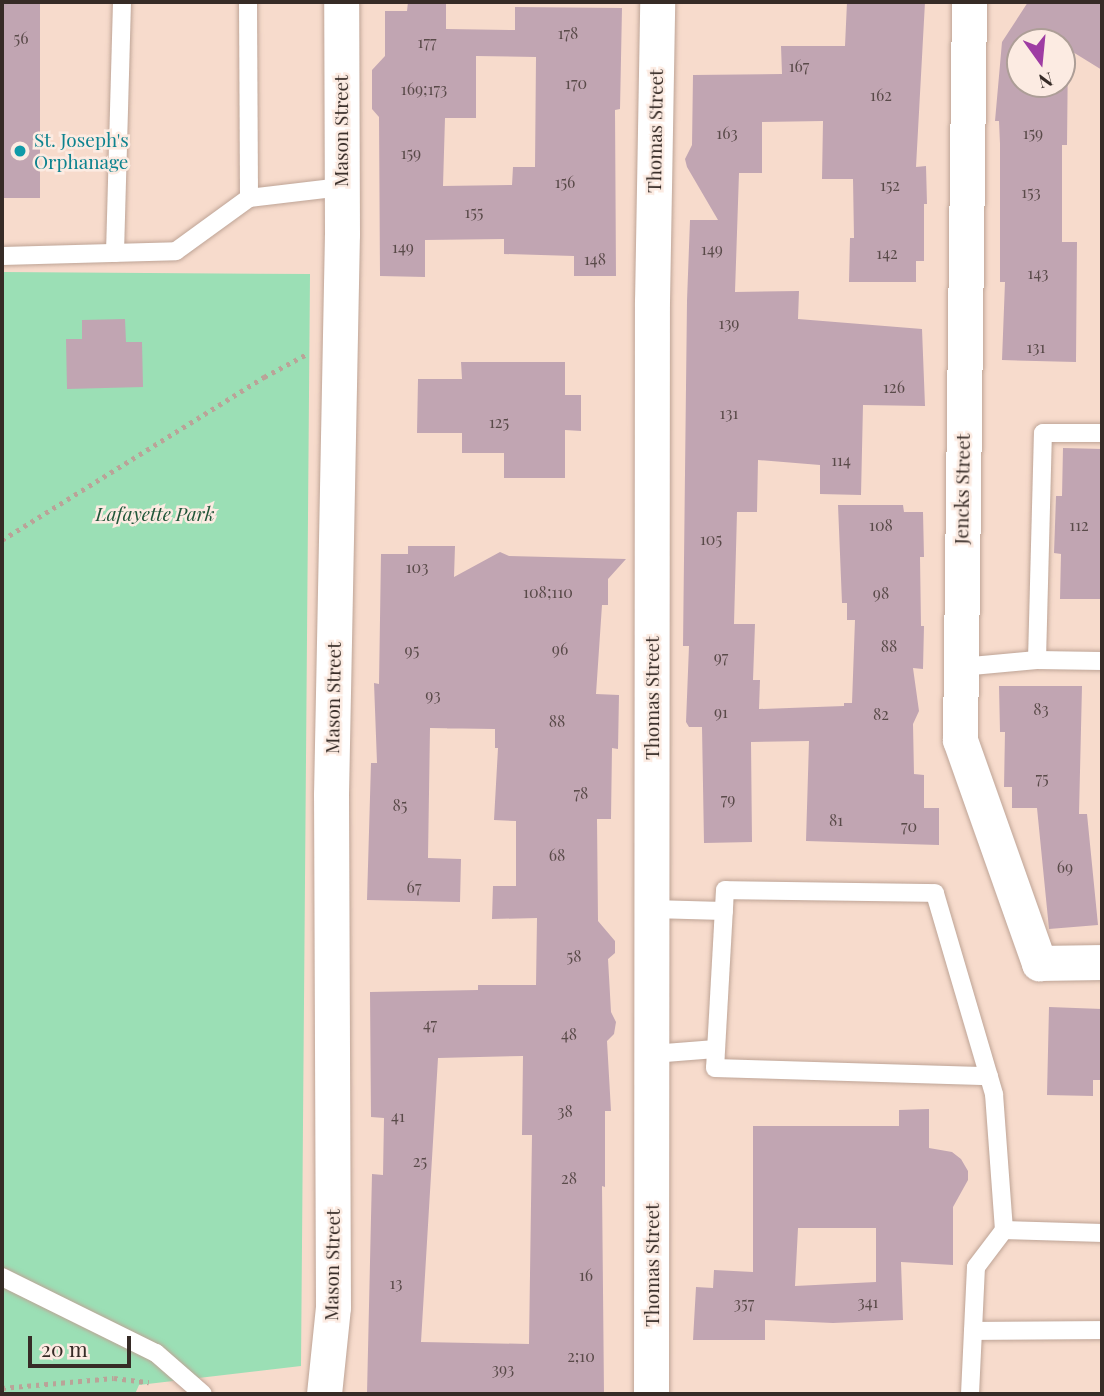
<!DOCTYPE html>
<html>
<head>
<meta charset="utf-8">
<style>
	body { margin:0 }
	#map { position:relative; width:1104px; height:1396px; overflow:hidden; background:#f7dbcc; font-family:"Playfair Display",serif }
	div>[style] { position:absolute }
	.green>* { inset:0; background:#9bdfb5 }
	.building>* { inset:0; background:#c1a5b2; transform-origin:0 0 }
	.path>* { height:4.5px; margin-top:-2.25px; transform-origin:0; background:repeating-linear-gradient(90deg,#baa398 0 3.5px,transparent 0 8.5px) }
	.roads { filter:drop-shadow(0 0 2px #bea496) drop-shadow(0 0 2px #bea496) }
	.service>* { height:18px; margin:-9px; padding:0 9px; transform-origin:9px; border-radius:9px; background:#fff }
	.minor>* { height:35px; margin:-17.5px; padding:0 17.5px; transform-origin:17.5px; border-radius:17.5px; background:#fff }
	.dots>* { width:19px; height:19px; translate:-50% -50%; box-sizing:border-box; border:4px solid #fcebe2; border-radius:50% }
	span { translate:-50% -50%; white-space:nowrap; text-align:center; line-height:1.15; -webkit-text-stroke:5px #fcebe2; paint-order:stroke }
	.number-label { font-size:16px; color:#594a49 }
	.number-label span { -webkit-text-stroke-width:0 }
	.street-label { font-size:19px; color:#362b26 }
	.culture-label { font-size:19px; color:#0d838f }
	.left { translate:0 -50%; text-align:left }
	.park-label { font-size:19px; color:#21573a; font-style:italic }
	.frame { position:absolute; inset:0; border:4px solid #362b26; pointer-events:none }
	.north { position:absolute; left:1006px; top:28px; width:70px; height:70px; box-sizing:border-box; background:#fcebe2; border:2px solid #ad9e97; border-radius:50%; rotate:165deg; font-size:19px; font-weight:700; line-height:28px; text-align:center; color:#362b26 }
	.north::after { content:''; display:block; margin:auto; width:24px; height:32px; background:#9e3ca3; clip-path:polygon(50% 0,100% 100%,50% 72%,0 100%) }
	.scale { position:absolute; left:28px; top:1336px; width:103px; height:32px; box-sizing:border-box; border:4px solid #362b26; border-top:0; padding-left:9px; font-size:21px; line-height:24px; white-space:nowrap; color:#362b26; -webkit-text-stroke:5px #fcebe2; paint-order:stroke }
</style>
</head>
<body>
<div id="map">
	<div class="green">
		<div style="clip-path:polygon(2px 272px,310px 274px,301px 1366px,139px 1385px,135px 1394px,2px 1394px)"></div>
	</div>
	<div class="building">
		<div style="left:2px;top:2px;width:38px;height:196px"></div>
		<div style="clip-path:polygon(evenodd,408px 2px,446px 2px,446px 29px,515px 30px,515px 7px,622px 8px,620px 109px,615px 110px,616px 276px,574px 276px,574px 256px,504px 254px,504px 239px,425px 240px,425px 277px,380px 276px,379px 117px,372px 109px,372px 70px,385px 56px,385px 11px,407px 11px,408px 2px,476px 56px,536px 57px,535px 167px,513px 167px,512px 185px,443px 186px,445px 118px,476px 118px,476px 56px)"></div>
		<div style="clip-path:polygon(847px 2px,925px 2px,916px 167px,926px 166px,927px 204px,924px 204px,924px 261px,916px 261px,916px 282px,849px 282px,850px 238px,854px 238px,853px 179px,822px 179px,823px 121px,762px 122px,762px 173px,739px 173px,735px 292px,799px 291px,798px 319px,922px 329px,925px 406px,863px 405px,861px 495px,820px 494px,820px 465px,758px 460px,757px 512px,737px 512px,734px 624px,755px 624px,753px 680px,760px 680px,759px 709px,844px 706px,844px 703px,852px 703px,855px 620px,847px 620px,847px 603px,842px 603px,838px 505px,903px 505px,904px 512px,923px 512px,924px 557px,920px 557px,921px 626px,924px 626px,923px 669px,913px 668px,919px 711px,913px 724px,914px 774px,924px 775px,924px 808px,939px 808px,939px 845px,806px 841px,809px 741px,751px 742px,752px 842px,704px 843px,702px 727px,689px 727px,686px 722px,689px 646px,683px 646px,687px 301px,690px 220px,718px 220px,687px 167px,685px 159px,692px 145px,693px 75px,782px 74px,781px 46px,845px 46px)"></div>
		<div style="clip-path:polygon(evenodd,1028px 2px,1102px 2px,1102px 70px,1068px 49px,1067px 145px,1062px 145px,1062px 242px,1077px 242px,1076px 362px,1002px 360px,1005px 282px,1000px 282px,1000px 144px,999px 121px,995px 121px,1002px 42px,1028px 2px,1020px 42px,1062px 42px,1062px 84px,1020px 84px,1020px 42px)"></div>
		<div style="clip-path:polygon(125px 319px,126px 342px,142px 342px,143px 387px,67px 389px,66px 339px,82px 339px,82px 320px)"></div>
		<div style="clip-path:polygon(461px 362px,565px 362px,565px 395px,581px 395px,581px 431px,565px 430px,565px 478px,504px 478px,504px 453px,462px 453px,462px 433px,417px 433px,418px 379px,462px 379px)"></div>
		<div style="clip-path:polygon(1063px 448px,1102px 449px,1102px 599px,1060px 599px,1061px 554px,1054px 553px,1056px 496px,1062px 496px)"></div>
		<div style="clip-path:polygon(evenodd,408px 546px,455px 546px,454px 577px,500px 552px,509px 556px,626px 559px,608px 579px,608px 605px,602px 605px,596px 694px,619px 695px,618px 749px,612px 748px,611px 819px,597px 819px,598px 921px,615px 941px,615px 953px,608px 959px,611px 1012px,616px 1022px,614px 1034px,607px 1041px,611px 1111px,605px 1111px,605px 1187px,602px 1186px,604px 1394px,367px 1394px,372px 1174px,383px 1175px,384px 1118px,371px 1117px,370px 992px,478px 990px,478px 985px,536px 985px,537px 918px,492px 919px,493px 886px,516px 886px,516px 821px,494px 820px,498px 748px,495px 748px,495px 729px,430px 728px,428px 858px,461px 859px,460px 902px,367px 900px,371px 763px,377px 763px,374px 683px,379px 684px,381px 554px,408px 554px,408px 546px,523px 1056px,522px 1135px,532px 1135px,529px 1344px,421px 1342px,438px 1058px,523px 1056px)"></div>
		<div style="clip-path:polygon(999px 686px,1082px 686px,1079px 814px,1087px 814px,1098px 925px,1049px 929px,1037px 808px,1012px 808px,1012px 787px,1004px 787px,1005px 732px,1000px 732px)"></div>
		<div style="clip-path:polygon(1049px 1007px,1102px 1009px,1102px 1080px,1093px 1080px,1093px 1096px,1047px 1095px)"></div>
		<div style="clip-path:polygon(evenodd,929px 1109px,929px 1148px,952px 1152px,961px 1159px,968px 1171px,968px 1180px,953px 1207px,953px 1265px,901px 1262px,903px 1320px,833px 1323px,765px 1320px,765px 1340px,693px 1340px,696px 1287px,713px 1288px,714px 1270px,753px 1272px,753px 1126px,899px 1126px,899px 1110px,929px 1109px,798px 1228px,876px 1228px,876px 1282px,795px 1286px,798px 1228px)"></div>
	</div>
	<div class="path">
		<div style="left:2px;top:540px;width:309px;rotate:-31.9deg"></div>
		<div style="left:264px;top:377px;width:47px;rotate:-28.2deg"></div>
		<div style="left:2px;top:1388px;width:112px;rotate:-5.1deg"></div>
		<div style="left:114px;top:1378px;width:35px;rotate:7deg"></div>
	</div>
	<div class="roads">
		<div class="service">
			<div style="left:248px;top:2px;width:196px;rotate:89.7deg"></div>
			<div style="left:115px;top:253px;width:251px;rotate:-88.4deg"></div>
			<div style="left:2px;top:256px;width:174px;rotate:-1.6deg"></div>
			<div style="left:176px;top:251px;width:90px;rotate:-36deg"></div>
			<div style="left:249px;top:198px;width:93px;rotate:-6.8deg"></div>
			<div style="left:1037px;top:660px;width:65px;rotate:0.9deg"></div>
			<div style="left:961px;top:667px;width:76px;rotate:-5.3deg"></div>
			<div style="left:1037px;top:660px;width:227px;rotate:-88.5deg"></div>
			<div style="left:1043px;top:433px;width:59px"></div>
			<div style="left:652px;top:909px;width:72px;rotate:1.6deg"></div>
			<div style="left:652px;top:1054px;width:64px;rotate:-4.5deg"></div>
			<div style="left:1004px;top:1230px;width:98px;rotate:1.8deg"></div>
			<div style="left:2px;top:1277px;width:172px;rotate:26.3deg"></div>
			<div style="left:156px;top:1353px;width:62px;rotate:41.1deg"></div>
			<div style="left:973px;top:1331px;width:129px;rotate:-0.4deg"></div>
			<div style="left:970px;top:1394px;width:127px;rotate:-87.3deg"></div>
			<div style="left:976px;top:1267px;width:46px;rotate:-52.9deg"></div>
			<div style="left:1004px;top:1230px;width:136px;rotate:-94.2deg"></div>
			<div style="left:994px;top:1094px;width:209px;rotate:-106.4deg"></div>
			<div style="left:935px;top:893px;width:210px;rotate:-179.2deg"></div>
			<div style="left:725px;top:890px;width:178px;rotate:93.2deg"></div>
			<div style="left:715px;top:1068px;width:274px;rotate:1.7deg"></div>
		</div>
		<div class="minor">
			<div style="left:969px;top:2px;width:738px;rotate:90.7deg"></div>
			<div style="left:960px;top:740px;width:237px;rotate:70.5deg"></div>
			<div style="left:1039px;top:963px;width:63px;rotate:-0.9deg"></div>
			<div style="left:324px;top:1394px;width:87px;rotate:-84.1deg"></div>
			<div style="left:333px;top:1307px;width:512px;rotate:-90.22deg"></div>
			<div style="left:331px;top:795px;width:561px;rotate:-88.88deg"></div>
			<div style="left:342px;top:234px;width:232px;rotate:-90.2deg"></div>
			<div style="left:651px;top:1394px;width:1092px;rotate:-89.95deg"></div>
			<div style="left:652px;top:302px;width:300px;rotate:-89deg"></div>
		</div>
	</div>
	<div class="dots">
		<div style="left:20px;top:151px;background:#0f9aa8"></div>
	</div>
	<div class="number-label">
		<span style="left:568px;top:33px">178</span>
		<span style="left:21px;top:38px">56</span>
		<span style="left:427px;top:42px">177</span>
		<span style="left:799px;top:66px">167</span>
		<span style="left:576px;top:83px">170</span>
		<span style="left:424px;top:89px">169;173</span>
		<span style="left:881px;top:95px">162</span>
		<span style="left:727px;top:133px">163</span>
		<span style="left:1033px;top:133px">159</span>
		<span style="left:411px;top:153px">159</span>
		<span style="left:565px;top:182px">156</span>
		<span style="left:890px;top:185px">152</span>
		<span style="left:1031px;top:192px">153</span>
		<span style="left:474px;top:212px">155</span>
		<span style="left:403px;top:247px">149</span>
		<span style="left:712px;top:249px">149</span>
		<span style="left:887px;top:253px">142</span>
		<span style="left:595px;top:259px">148</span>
		<span style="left:1038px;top:273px">143</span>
		<span style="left:729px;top:323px">139</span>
		<span style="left:1036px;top:347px">131</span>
		<span style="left:894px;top:387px">126</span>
		<span style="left:729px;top:413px">131</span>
		<span style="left:499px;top:422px">125</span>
		<span style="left:841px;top:460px">114</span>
		<span style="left:881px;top:525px">108</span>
		<span style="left:1079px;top:525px">112</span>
		<span style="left:711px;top:539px">105</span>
		<span style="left:417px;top:567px">103</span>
		<span style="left:548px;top:592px">108;110</span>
		<span style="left:881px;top:593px">98</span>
		<span style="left:889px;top:646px">88</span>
		<span style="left:560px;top:649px">96</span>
		<span style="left:412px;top:650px">95</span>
		<span style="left:721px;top:657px">97</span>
		<span style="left:433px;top:695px">93</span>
		<span style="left:1041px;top:709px">83</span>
		<span style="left:721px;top:712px">91</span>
		<span style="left:881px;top:714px">82</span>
		<span style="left:557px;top:721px">88</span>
		<span style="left:1042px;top:778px">75</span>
		<span style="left:581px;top:793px">78</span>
		<span style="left:728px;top:799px">79</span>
		<span style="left:400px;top:805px">85</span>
		<span style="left:836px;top:820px">81</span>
		<span style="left:909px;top:826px">70</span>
		<span style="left:557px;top:855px">68</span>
		<span style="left:1065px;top:867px">69</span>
		<span style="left:414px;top:887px">67</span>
		<span style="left:574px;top:956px">58</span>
		<span style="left:430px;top:1024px">47</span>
		<span style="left:569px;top:1034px">48</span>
		<span style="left:565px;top:1111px">38</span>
		<span style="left:398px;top:1116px">41</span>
		<span style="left:420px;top:1161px">25</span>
		<span style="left:569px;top:1178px">28</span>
		<span style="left:586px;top:1275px">16</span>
		<span style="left:396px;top:1283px">13</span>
		<span style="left:868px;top:1302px">341</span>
		<span style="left:744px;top:1303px">357</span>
		<span style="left:581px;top:1356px">2;10</span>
		<span style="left:503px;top:1369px">393</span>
	</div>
	<div class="street-label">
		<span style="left:341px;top:131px;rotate:-90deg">Mason Street</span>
		<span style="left:655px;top:131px;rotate:-89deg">Thomas Street</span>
		<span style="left:962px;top:489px;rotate:-89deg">Jencks Street</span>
		<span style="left:333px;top:698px;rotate:-89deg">Mason Street</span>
		<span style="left:652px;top:698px;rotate:-90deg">Thomas Street</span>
		<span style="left:332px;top:1265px;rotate:-89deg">Mason Street</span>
		<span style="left:652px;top:1265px;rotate:-90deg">Thomas Street</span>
	</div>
	<div class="culture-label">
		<span class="left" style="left:34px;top:151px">St. Joseph's<br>Orphanage</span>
	</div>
	<div class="park-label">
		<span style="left:155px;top:514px">Lafayette Park</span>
	</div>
	<div class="frame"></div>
	<div class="north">N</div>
	<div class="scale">20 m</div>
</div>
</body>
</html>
